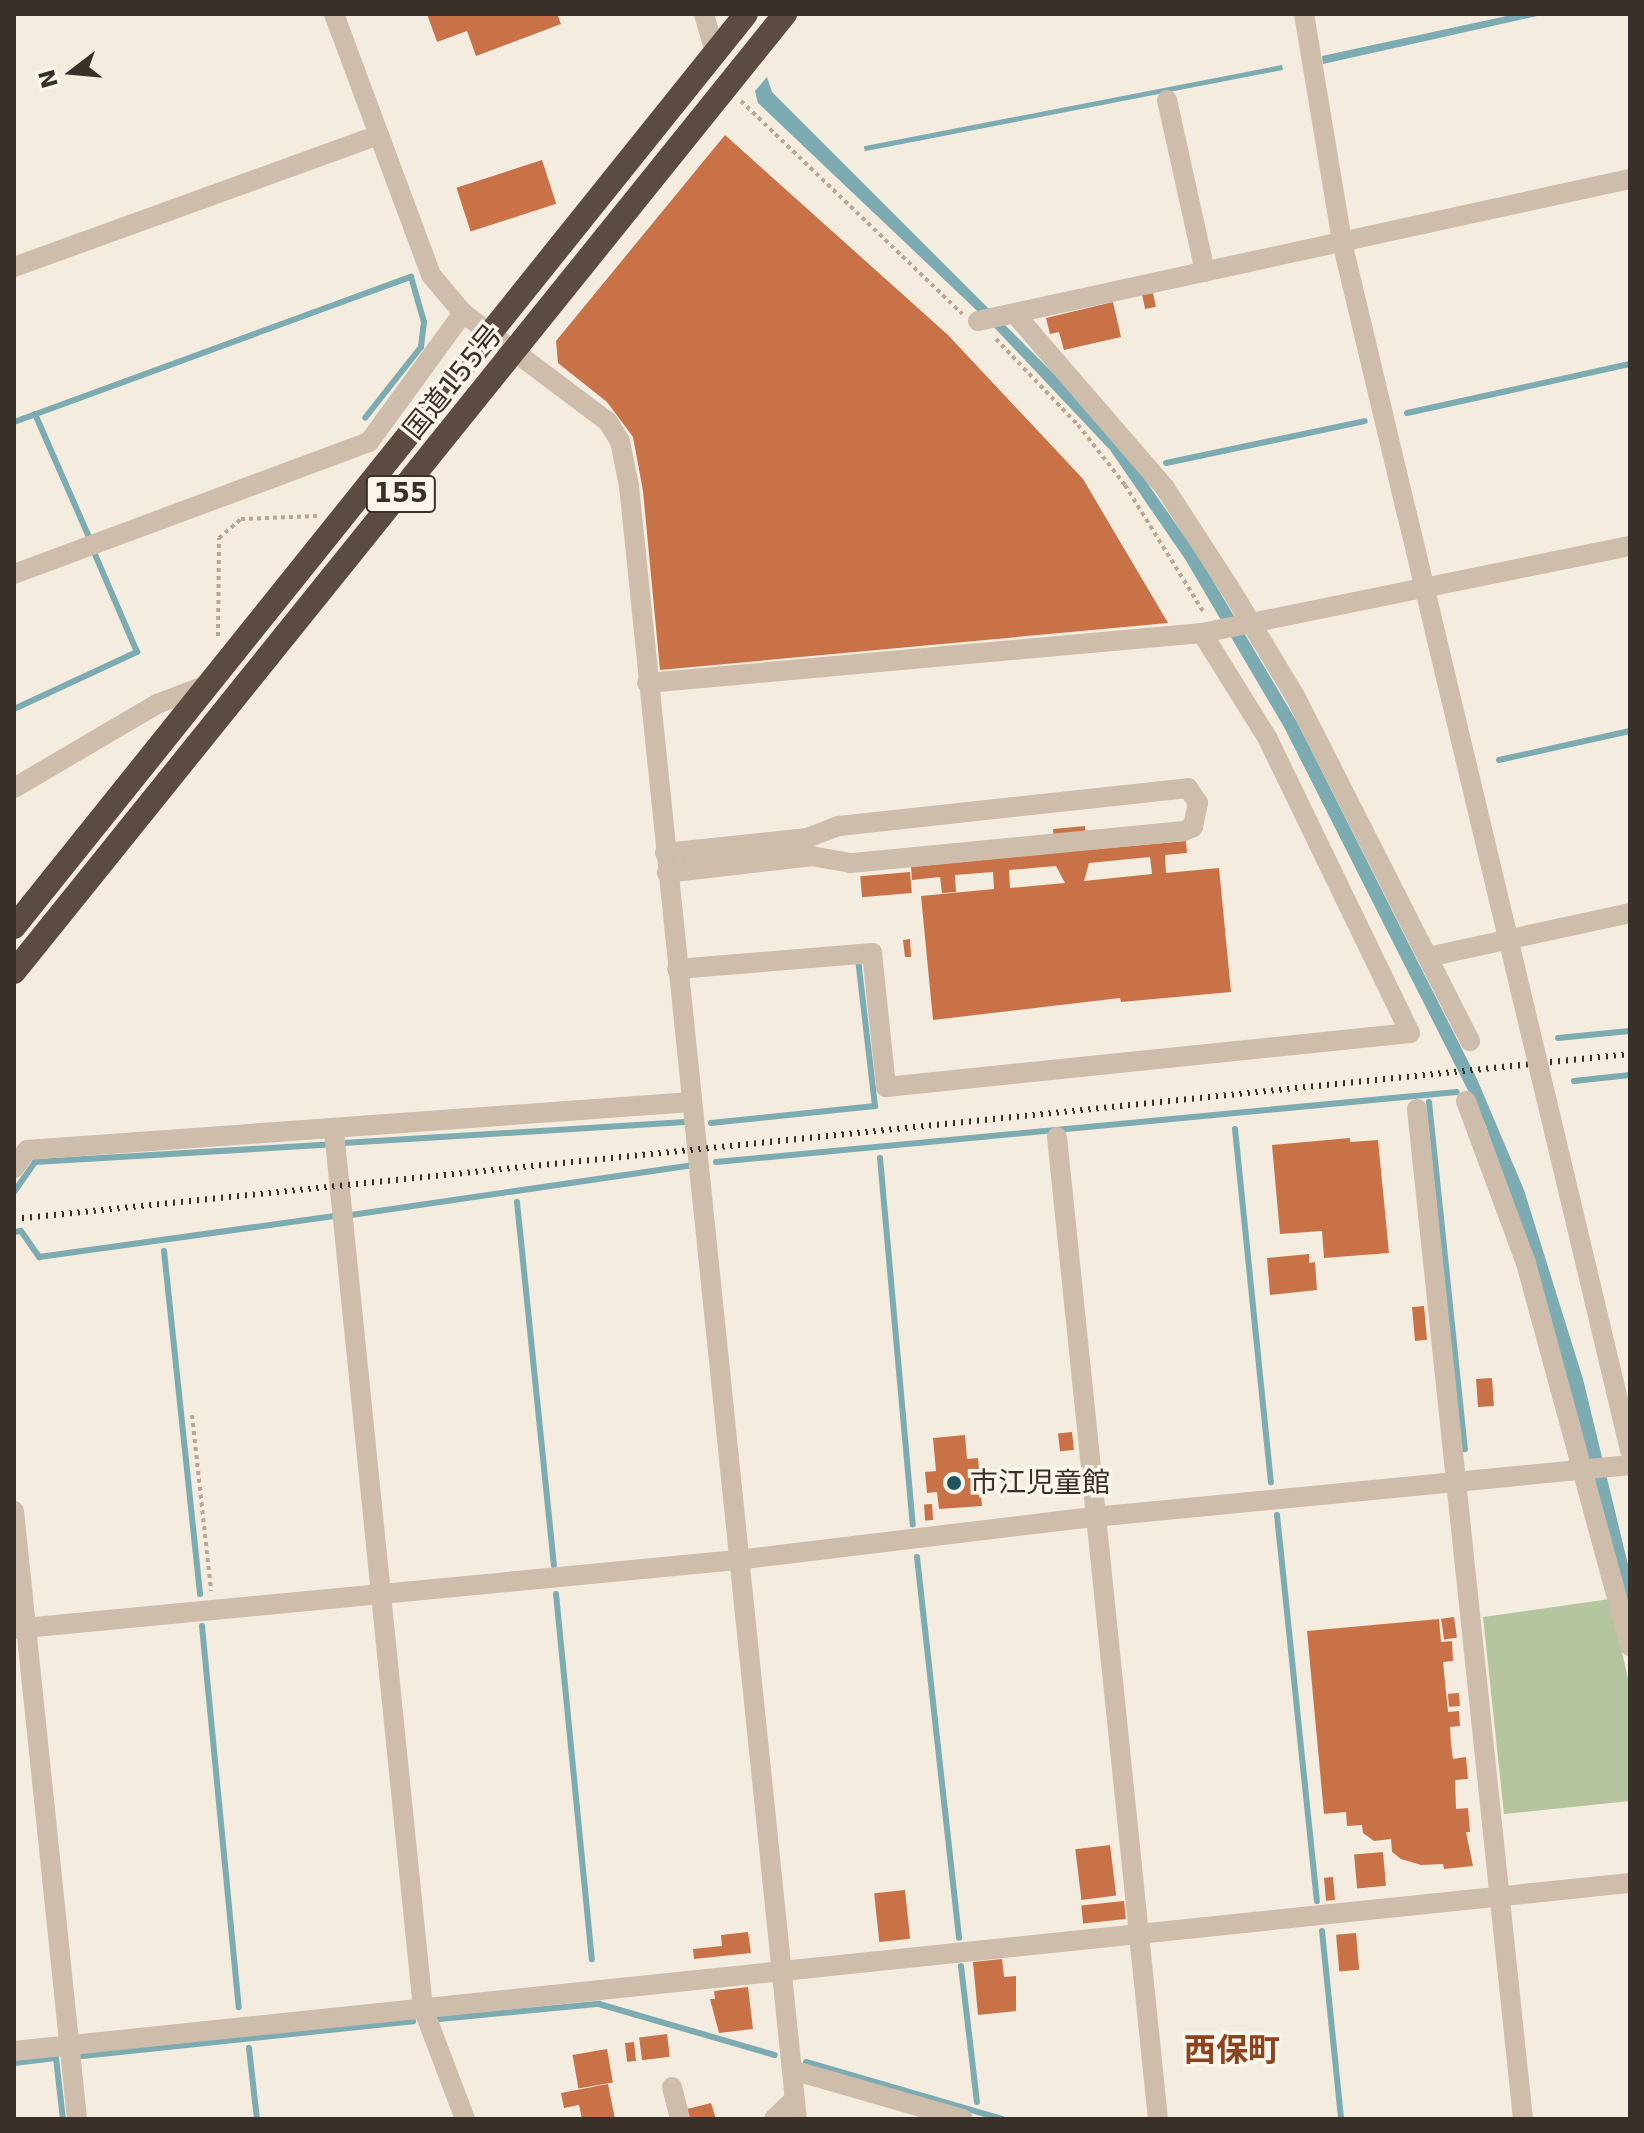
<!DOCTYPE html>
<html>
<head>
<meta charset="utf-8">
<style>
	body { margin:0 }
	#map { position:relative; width:1644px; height:2133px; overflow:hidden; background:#f4ecdf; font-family:"DejaVu Sans","Noto Sans JP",sans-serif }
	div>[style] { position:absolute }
	.green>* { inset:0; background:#b4c49e }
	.water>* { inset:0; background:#7dabb2; transform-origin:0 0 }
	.stream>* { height:6px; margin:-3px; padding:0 3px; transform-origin:3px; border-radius:3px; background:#7dabb2 }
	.building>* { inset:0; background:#c97248; transform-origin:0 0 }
	.path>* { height:4px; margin-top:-2px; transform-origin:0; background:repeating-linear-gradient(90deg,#b9a794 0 4px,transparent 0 8px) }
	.minor>* { height:20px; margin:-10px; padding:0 10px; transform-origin:10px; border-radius:10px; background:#cdbdaa }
	.highway>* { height:24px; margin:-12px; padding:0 12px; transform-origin:12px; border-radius:12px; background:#5b4b41 }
	.rail>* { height:6px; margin-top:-3px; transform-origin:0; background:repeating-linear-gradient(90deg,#3a302a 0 2px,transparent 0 8px) }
	.minor-bridge>* { height:20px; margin:-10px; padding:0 10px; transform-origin:10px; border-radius:10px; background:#cdbdaa }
	.dots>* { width:22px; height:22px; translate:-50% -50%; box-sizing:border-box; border:4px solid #fbf5ec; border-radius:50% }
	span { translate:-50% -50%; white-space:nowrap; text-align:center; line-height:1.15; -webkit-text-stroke:7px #fbf5ec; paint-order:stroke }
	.shield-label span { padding:2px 6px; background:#fbf5ec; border:2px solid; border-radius:6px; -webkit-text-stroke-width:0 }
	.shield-label { font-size:26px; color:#3a302a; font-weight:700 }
	.street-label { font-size:28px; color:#3a302a }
	.poi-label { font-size:28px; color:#3a302a }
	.left { translate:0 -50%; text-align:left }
	.quarter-label { font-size:32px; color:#8c4320; font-weight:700 }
	.frame { position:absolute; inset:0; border:16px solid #3a302a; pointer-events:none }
	.north { position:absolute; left:32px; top:32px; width:80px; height:80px; -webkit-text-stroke:6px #fbf5ec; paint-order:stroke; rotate:254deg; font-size:22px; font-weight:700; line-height:32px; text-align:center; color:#3a302a }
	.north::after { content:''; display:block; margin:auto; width:28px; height:36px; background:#3a302a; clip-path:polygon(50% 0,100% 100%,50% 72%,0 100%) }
</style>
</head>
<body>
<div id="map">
	<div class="green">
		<div style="clip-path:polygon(1610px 1599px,1630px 1688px,1630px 1801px,1504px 1814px,1483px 1617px)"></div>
	</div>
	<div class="water">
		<div style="clip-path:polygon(1516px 14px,1546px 14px,1323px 64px,1322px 56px)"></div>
		<div style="left:1282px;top:65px;width:5px;height:426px;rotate:79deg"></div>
		<div style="clip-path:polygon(767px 77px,772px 92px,1111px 431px,1199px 557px,1297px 722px,1477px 1079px,1524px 1190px,1583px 1379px,1630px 1573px,1630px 1628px,1537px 1277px,1486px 1126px,1284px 727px,1185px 559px,1110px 450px,990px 323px,758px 103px,755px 91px)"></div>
	</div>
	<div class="stream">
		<div style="left:1407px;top:413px;width:228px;rotate:-12.4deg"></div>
		<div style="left:35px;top:414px;width:137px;rotate:66.3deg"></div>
		<div style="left:14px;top:422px;width:423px;rotate:-20.1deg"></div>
		<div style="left:411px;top:277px;width:47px;rotate:73.9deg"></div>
		<div style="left:424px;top:322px;width:25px;rotate:97deg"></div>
		<div style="left:421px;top:347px;width:90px;rotate:128.3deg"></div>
		<div style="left:1166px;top:463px;width:203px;rotate:-11.9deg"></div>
		<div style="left:14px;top:709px;width:136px;rotate:-24.9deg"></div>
		<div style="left:137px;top:652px;width:109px;rotate:-113.3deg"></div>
		<div style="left:1499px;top:760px;width:134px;rotate:-12.5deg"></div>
		<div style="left:1558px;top:1038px;width:72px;rotate:-5.6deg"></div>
		<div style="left:1574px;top:1081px;width:56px;rotate:-6.1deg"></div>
		<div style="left:1429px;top:1102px;width:349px;rotate:84.1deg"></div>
		<div style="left:711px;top:1123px;width:165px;rotate:-5.9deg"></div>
		<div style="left:875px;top:1106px;width:147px;rotate:-96.6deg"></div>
		<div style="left:1235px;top:1129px;width:355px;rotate:84.2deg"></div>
		<div style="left:343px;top:1143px;width:343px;rotate:-3.5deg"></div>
		<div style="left:880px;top:1158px;width:368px;rotate:84.9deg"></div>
		<div style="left:716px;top:1162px;width:744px;rotate:-5.4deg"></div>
		<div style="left:14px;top:1192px;width:37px;rotate:-55deg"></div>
		<div style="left:35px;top:1162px;width:290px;rotate:-3.4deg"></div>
		<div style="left:517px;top:1202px;width:365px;rotate:84.2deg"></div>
		<div style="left:351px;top:1215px;width:341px;rotate:-8.3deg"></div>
		<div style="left:14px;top:1232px;width:7px;rotate:-8deg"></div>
		<div style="left:21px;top:1231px;width:32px;rotate:55deg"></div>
		<div style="left:39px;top:1257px;width:300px;rotate:-7.9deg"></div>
		<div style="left:164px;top:1251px;width:345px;rotate:84deg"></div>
		<div style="left:1277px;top:1515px;width:388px;rotate:84.1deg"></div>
		<div style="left:917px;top:1557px;width:383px;rotate:83.7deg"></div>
		<div style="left:556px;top:1594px;width:367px;rotate:84.4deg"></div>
		<div style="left:202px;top:1626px;width:383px;rotate:84.5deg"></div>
		<div style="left:1322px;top:1931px;width:189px;rotate:84.2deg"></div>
		<div style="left:961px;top:1966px;width:137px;rotate:83.3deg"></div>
		<div style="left:439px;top:2019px;width:161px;rotate:-5.4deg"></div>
		<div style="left:599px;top:2004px;width:183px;rotate:16.2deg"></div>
		<div style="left:249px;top:2048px;width:71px;rotate:83.6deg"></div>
		<div style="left:82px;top:2056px;width:333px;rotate:-6deg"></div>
		<div style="left:806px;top:2062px;width:204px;rotate:16.2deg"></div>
		<div style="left:14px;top:2063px;width:42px;rotate:-6.8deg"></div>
		<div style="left:56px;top:2058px;width:61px;rotate:83.5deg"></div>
	</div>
	<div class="building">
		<div style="clip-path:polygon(427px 14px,557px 14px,561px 24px,476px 56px,467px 31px,437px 42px)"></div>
		<div style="clip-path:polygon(725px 135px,948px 335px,1083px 479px,1168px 623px,660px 670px,643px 491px,633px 437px,607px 402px,558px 363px,556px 341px)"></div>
		<div style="left:542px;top:160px;width:46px;height:90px;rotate:72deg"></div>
		<div style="left:1153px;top:293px;width:14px;height:11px;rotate:78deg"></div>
		<div style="clip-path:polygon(1113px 302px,1121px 337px,1064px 350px,1059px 332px,1050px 334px,1046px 318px)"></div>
		<div style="clip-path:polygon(evenodd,1085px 826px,1087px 850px,1186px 841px,1187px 853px,1165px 855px,1166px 873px,1219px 868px,1231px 992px,1121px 1002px,1120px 998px,933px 1020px,921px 896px,994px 889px,993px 872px,955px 875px,956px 892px,942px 893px,940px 877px,912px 880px,911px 867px,1055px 853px,1053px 829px,1085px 826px,1150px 857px,1152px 874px,1084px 881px,1089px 863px,1150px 857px,1085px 826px,1056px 866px,1065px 883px,1010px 888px,1009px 870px,1056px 866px)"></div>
		<div style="left:910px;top:872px;width:21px;height:50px;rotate:85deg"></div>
		<div style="clip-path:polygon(910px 939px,911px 957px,905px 957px,903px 940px)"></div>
		<div style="clip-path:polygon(1350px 1138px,1350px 1142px,1378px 1140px,1389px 1253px,1324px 1258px,1322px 1231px,1280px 1234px,1272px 1145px)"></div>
		<div style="clip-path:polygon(1309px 1254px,1309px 1263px,1315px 1262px,1317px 1290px,1270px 1295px,1267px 1258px)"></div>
		<div style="left:1424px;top:1306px;width:34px;height:12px;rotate:85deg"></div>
		<div style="left:1492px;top:1378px;width:28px;height:16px;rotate:86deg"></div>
		<div style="left:1072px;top:1432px;width:18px;height:14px;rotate:84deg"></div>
		<div style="clip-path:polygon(965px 1435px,967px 1459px,978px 1458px,982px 1506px,939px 1509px,937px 1492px,927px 1493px,925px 1472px,936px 1471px,933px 1438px)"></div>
		<div style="left:932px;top:1504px;width:16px;height:8px;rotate:86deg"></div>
		<div style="left:1454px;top:1617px;width:21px;height:13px;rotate:82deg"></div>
		<div style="clip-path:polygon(1439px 1619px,1441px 1642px,1452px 1641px,1453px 1661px,1443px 1662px,1448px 1712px,1459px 1711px,1460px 1726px,1450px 1727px,1451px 1744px,1453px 1759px,1466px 1757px,1468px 1779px,1455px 1780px,1456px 1809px,1468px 1808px,1470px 1832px,1466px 1832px,1473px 1866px,1444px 1869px,1443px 1864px,1421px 1865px,1401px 1859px,1392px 1852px,1391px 1839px,1374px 1841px,1363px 1833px,1362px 1825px,1347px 1826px,1346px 1812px,1324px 1814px,1307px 1631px)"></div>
		<div style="left:1459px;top:1693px;width:13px;height:11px;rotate:86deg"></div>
		<div style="left:1110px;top:1845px;width:51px;height:35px;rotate:83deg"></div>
		<div style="left:1383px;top:1852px;width:34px;height:29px;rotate:85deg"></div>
		<div style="left:1333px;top:1877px;width:23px;height:9px;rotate:85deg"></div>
		<div style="left:905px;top:1890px;width:49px;height:31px;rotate:84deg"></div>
		<div style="left:1124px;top:1901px;width:18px;height:43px;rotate:84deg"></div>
		<div style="clip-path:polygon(748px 1932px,751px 1953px,694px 1959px,693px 1949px,722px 1946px,721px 1935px)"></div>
		<div style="left:1356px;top:1933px;width:37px;height:20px;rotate:85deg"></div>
		<div style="clip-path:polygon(1002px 1959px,1004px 1977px,1016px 1976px,1016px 2011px,978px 2015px,973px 1962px)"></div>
		<div style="clip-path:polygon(748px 1987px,753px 2029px,719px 2033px,710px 1999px,715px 1999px,714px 1991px)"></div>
		<div style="left:667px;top:2034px;width:23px;height:28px;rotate:83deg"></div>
		<div style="left:634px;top:2042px;width:19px;height:9px;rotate:84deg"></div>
		<div style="left:607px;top:2049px;width:34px;height:35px;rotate:80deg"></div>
		<div style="clip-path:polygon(608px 2084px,615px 2119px,582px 2119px,579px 2105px,564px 2108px,561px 2093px)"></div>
		<div style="clip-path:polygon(711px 2103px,716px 2119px,690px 2119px,687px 2109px)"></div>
	</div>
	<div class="path">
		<div style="left:741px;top:101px;width:307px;rotate:43.9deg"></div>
		<div style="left:996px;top:339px;width:119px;rotate:46.4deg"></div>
		<div style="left:1078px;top:425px;width:76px;rotate:51.9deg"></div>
		<div style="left:1125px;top:485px;width:150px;rotate:58.3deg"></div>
		<div style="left:218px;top:636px;width:98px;rotate:-89.4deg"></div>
		<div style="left:219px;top:538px;width:29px;rotate:-41deg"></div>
		<div style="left:241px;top:519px;width:76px;rotate:-2.3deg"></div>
		<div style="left:192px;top:1415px;width:177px;rotate:83.8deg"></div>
	</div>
	<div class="minor">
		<div style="left:334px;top:14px;width:278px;rotate:69.6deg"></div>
		<div style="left:431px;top:275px;width:50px;rotate:49.9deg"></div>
		<div style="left:463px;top:313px;width:181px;rotate:36.9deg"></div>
		<div style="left:608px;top:422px;width:22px;rotate:58deg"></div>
		<div style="left:620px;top:441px;width:46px;rotate:78.7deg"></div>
		<div style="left:629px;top:486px;width:1642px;rotate:84.13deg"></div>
		<div style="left:704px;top:14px;width:40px;rotate:74deg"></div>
		<div style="left:1304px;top:14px;width:231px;rotate:80.5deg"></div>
		<div style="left:1342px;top:242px;width:280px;rotate:76.6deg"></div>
		<div style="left:1167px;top:100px;width:176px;rotate:77.5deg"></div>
		<div style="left:14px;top:267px;width:388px;rotate:-19.9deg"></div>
		<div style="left:1015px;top:314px;width:230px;rotate:49.2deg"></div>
		<div style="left:1165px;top:488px;width:121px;rotate:57.1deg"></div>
		<div style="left:1231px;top:590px;width:124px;rotate:58.9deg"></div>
		<div style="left:1295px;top:696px;width:387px;rotate:63.1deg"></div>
		<div style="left:978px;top:321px;width:667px;rotate:-12.29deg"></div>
		<div style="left:14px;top:574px;width:379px;rotate:-20.4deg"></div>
		<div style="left:369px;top:442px;width:160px;rotate:-53.9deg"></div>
		<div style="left:647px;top:683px;width:557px;rotate:-5.15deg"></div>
		<div style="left:1202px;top:633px;width:437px;rotate:-11.5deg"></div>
		<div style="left:14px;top:788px;width:166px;rotate:-30.4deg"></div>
		<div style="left:157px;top:704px;width:53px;rotate:-20.8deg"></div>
		<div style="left:665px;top:853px;width:143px;rotate:-6deg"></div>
		<div style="left:807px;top:838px;width:34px;rotate:-21deg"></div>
		<div style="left:839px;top:826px;width:351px;rotate:-6.2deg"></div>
		<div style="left:1188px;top:788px;width:18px;rotate:56deg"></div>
		<div style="left:1198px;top:803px;width:25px;rotate:102deg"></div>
		<div style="left:1193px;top:827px;width:10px;rotate:156deg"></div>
		<div style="left:1184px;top:831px;width:335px;rotate:174.5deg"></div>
		<div style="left:851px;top:863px;width:39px;rotate:-170deg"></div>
		<div style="left:813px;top:856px;width:147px;rotate:173.4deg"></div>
		<div style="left:1428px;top:957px;width:207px;rotate:-12.3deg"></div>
		<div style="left:677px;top:969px;width:196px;rotate:-4.7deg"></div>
		<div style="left:872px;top:953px;width:135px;rotate:84deg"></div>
		<div style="left:886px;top:1087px;width:527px;rotate:-5.88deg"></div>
		<div style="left:1410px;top:1033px;width:326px;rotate:-115.8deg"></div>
		<div style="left:1268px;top:739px;width:125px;rotate:-121.9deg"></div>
		<div style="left:1466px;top:1101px;width:173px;rotate:69.7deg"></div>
		<div style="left:1526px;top:1263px;width:397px;rotate:74.8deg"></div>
		<div style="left:1417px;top:1109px;width:1016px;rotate:84.01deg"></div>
		<div style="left:334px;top:1131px;width:882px;rotate:84.21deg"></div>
		<div style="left:423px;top:2008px;width:119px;rotate:69.3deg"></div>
		<div style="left:1057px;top:1137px;width:987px;rotate:84.13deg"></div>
		<div style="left:14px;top:1168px;width:22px;rotate:-54deg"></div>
		<div style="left:27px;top:1150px;width:666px;rotate:-4.13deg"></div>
		<div style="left:14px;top:1511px;width:611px;rotate:84.08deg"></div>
		<div style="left:14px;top:1629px;width:726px;rotate:-5.45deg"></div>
		<div style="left:737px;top:1560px;width:360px;rotate:-6.9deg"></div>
		<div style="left:1094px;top:1517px;width:539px;rotate:-5.54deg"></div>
		<div style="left:14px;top:2051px;width:1625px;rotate:-5.94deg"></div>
		<div style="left:792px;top:2070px;width:178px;rotate:16deg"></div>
		<div style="left:672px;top:2087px;width:33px;rotate:76deg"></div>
		<div style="left:774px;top:2119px;width:28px;rotate:-44deg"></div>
	</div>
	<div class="highway">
		<div style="left:14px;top:927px;width:1170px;rotate:-51.28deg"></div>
		<div style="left:14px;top:972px;width:1230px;rotate:-51.17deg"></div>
	</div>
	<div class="rail">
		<div style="left:14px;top:1219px;width:1624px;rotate:-5.83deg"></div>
	</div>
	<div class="minor-bridge">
		<div style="left:1407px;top:514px;width:962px;rotate:76.6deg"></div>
	</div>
	<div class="dots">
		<div style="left:954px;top:1483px;background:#1e545d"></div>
	</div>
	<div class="shield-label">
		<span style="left:401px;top:494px">155</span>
	</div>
	<div class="street-label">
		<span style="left:453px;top:382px;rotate:-51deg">国道155号</span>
	</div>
	<div class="poi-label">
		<span class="left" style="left:970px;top:1483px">市江児童館</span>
	</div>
	<div class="quarter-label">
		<span style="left:1232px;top:2050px">西保町</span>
	</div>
	<div class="frame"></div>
	<div class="north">N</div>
</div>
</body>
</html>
